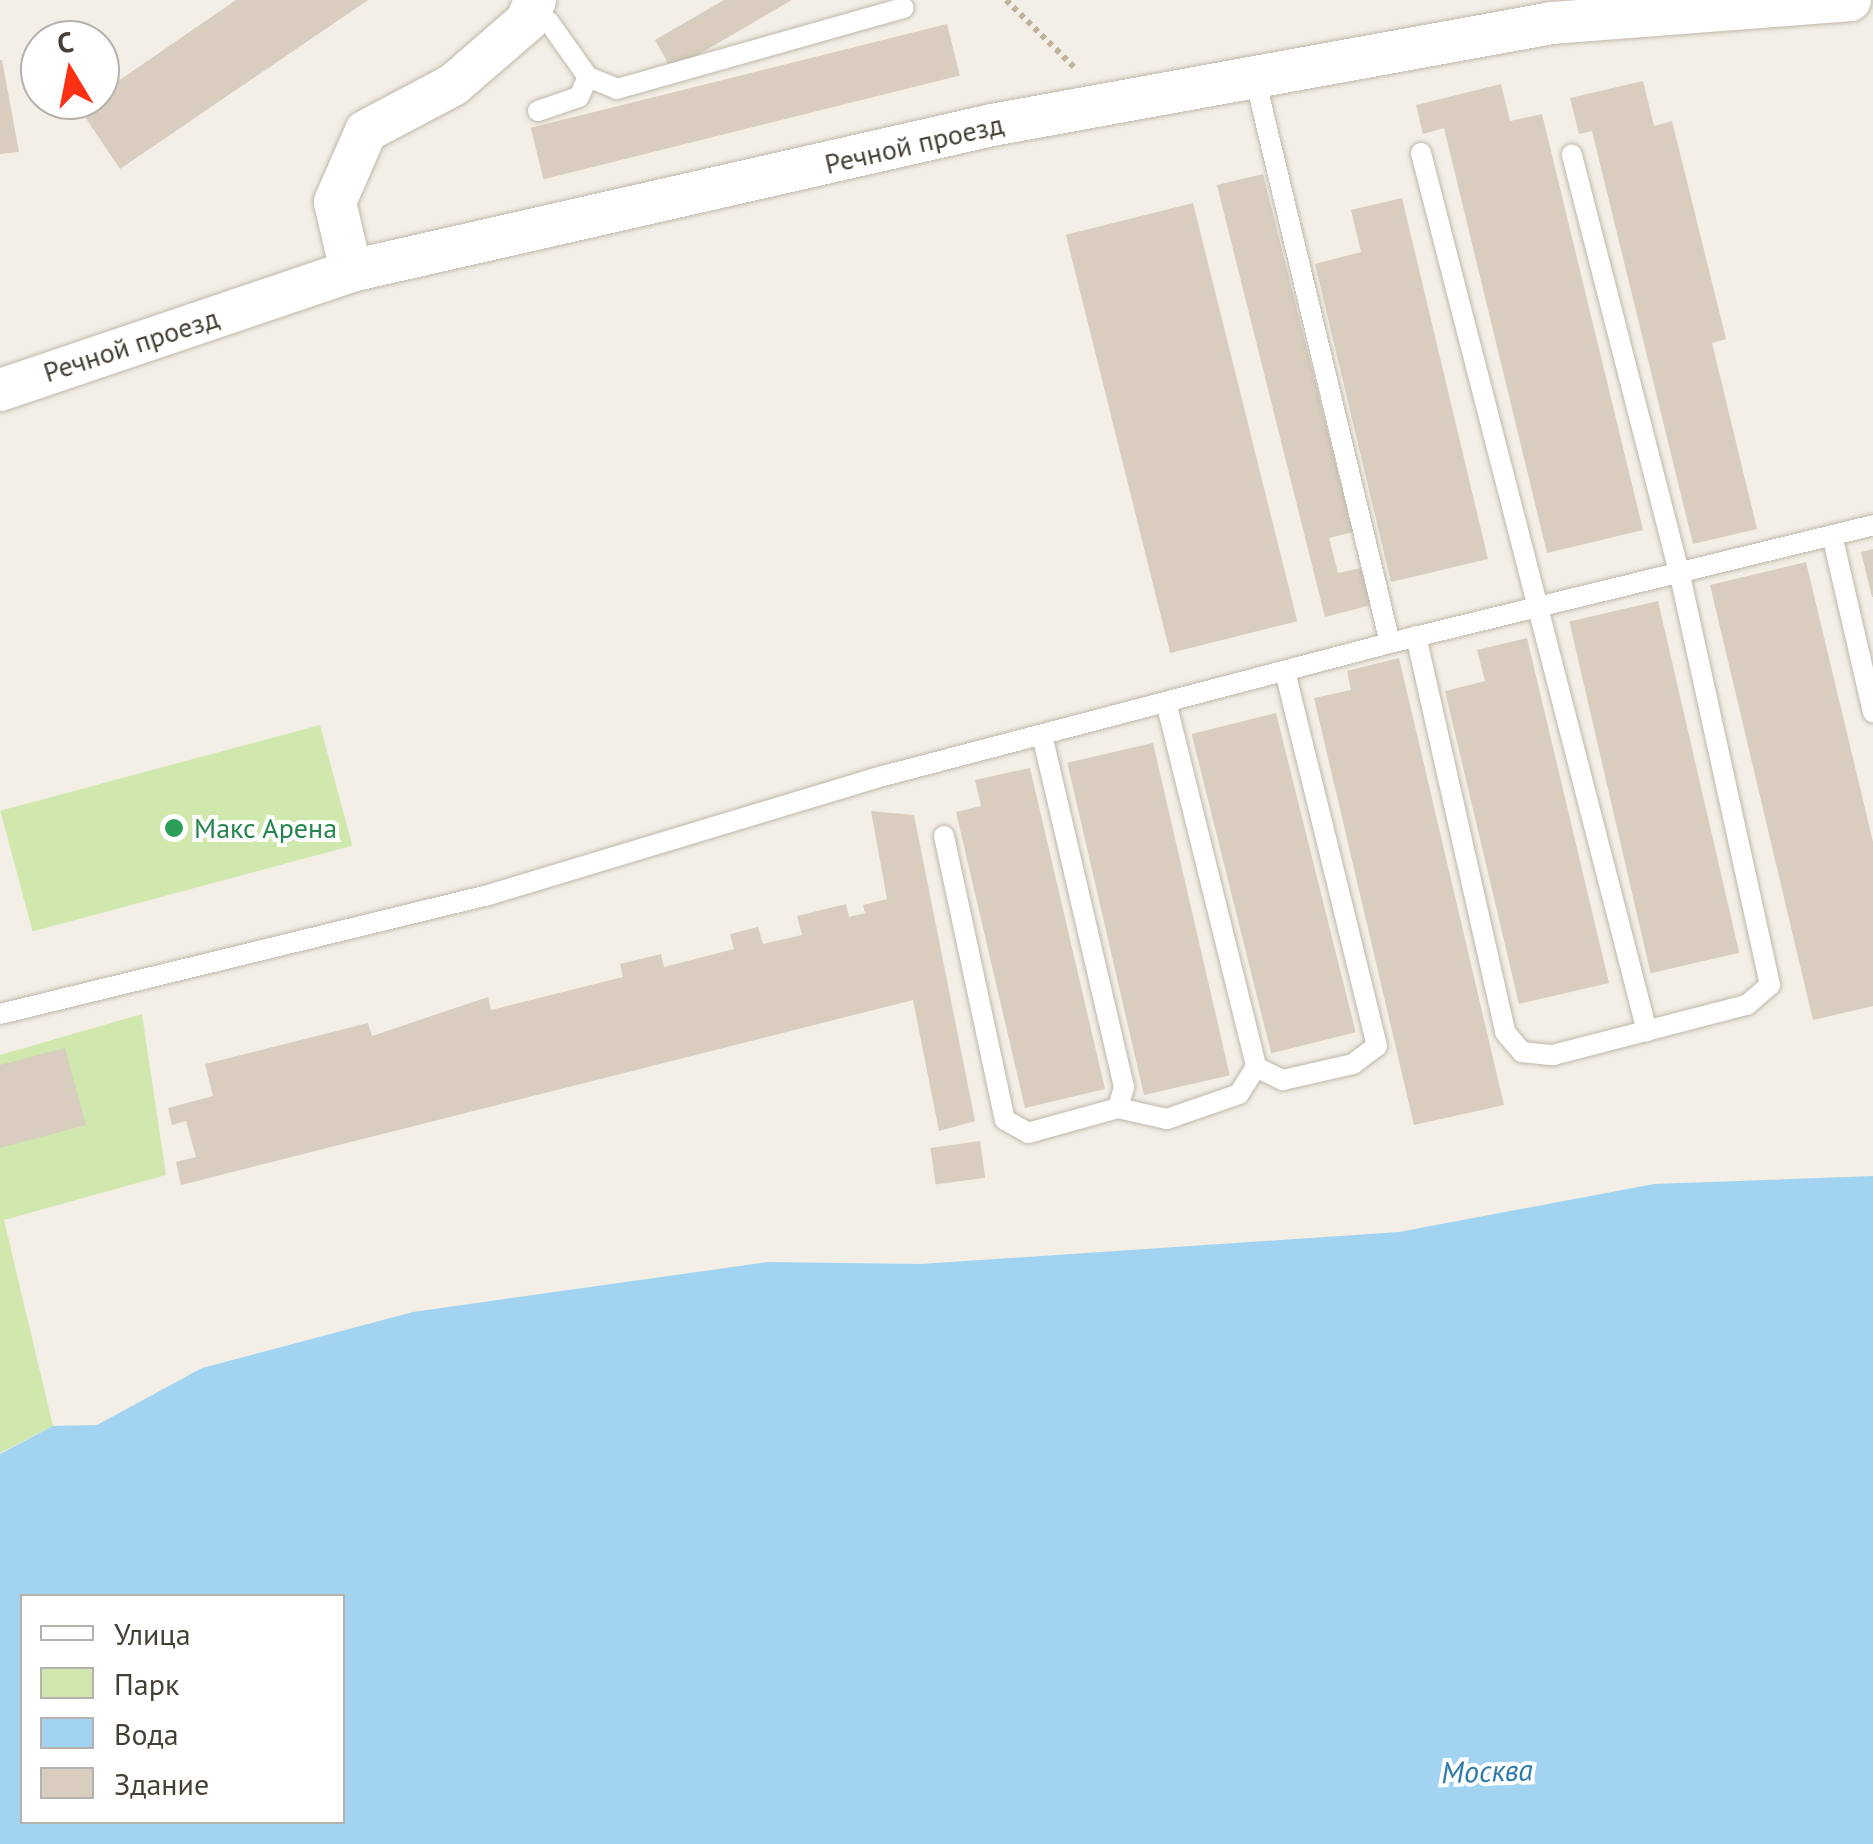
<!DOCTYPE html>
<html>
<head>
<meta charset="utf-8">
<style>
	body { margin:0 }
	#map { position:relative; width:1873px; height:1844px; overflow:hidden; background:#f3efe6; font-family:"PT Sans",sans-serif }
	div>[style] { position:absolute }
	.green>* { inset:0; background:#d0e8ae; transform-origin:0 0 }
	.water>* { inset:0; background:#a2d3f1 }
	.building>* { inset:0; background:#d8cdbe; transform-origin:0 0 }
	.path>* { height:6px; margin-top:-3px; transform-origin:0; background:repeating-linear-gradient(90deg,#c1b29a 0 5px,transparent 0 10px) }
	.roads { filter:drop-shadow(0 0 2px #bfb7a9) drop-shadow(0 0 2px #bfb7a9) }
	.service>* { height:20px; margin:-10px; padding:0 10px; transform-origin:10px; border-radius:10px; background:#fff }
	.minor>* { height:42px; margin:-21px; padding:0 21px; transform-origin:21px; border-radius:21px; background:#fff }
	.dots>* { width:28px; height:28px; translate:-50% -50%; box-sizing:border-box; border:5px solid #fff; border-radius:50% }
	span { translate:-50% -50%; white-space:nowrap; text-align:center; line-height:1.15; -webkit-text-stroke:8px #fff; paint-order:stroke }
	.street-label { font-size:28px; color:#463f35 }
	.leisure-label { font-size:28px; color:#27864d }
	.left { translate:0 -50%; text-align:left }
	.water-label { font-size:30px; color:#2c79ac; font-style:italic }
	.legend { position:absolute; left:20px; top:1594px; width:325px; height:230px; box-sizing:border-box; background:#fff; border:2px solid #b5b2ae; margin:0; padding:12px 18px; list-style:none; font-size:30px; color:#463f35 }
	.legend li { display:flex; align-items:center; gap:20px; height:50px }
	.legend b { width:50px; border:2px solid #b5b2ae }
	.north { position:absolute; left:20px; top:20px; width:100px; height:100px; box-sizing:border-box; background:#fff; border:2px solid #b5b2ae; border-radius:50%; rotate:350deg; font-size:28px; font-weight:700; line-height:40px; text-align:center; color:#463f35 }
	.north::after { content:''; display:block; margin:auto; width:35px; height:45px; background:#fc3114; clip-path:polygon(50% 0,100% 100%,50% 72%,0 100%) }
</style>
</head>
<body>
<div id="map">
	<div class="green">
		<div style="left:320px;top:725px;width:125px;height:331px;rotate:75deg"></div>
		<div style="clip-path:polygon(142px 1014px,166px 1175px,4px 1220px,53px 1426px,0 1453px,0 1055px)"></div>
	</div>
	<div class="water">
		<div style="clip-path:polygon(evenodd,1873px 1176px,1873px 1844px,0 1844px,0 1454px,53px 1426px,97px 1425px,202px 1368px,413px 1312px,768px 1262px,921px 1264px,1399px 1232px,1654px 1184px,1873px 1176px,22px 1596px,342px 1596px,342px 1822px,22px 1822px,22px 1596px)"></div>
	</div>
	<div class="building">
		<div style="clip-path:polygon(236px 0,368px 0,120px 169px,79px 108px)"></div>
		<div style="clip-path:polygon(724px 0,792px 0,672px 70px,655px 40px)"></div>
		<div style="left:947px;top:24px;width:53px;height:429px;rotate:76deg"></div>
		<div style="clip-path:polygon(0 60px,2px 60px,19px 152px,0 154px)"></div>
		<div style="clip-path:polygon(1643px 81px,1654px 126px,1672px 121px,1726px 339px,1712px 343px,1757px 529px,1693px 544px,1592px 131px,1579px 134px,1570px 98px)"></div>
		<div style="clip-path:polygon(1501px 84px,1510px 121px,1542px 114px,1643px 530px,1547px 553px,1444px 128px,1423px 134px,1416px 105px)"></div>
		<div style="clip-path:polygon(1263px 174px,1353px 532px,1329px 538px,1338px 573px,1361px 568px,1371px 605px,1325px 617px,1217px 185px)"></div>
		<div style="clip-path:polygon(1402px 198px,1488px 559px,1391px 582px,1315px 264px,1361px 252px,1351px 210px)"></div>
		<div style="left:1193px;top:203px;width:431px;height:131px;rotate:76deg"></div>
		<div style="clip-path:polygon(1873px 549px,1873px 597px,1872px 597px,1861px 552px)"></div>
		<div style="clip-path:polygon(1806px 562px,1873px 842px,1873px 1006px,1813px 1020px,1710px 585px)"></div>
		<div style="left:1658px;top:601px;width:361px;height:91px;rotate:77deg"></div>
		<div style="clip-path:polygon(1527px 638px,1609px 983px,1519px 1004px,1445px 691px,1485px 681px,1477px 650px)"></div>
		<div style="clip-path:polygon(1399px 658px,1504px 1105px,1414px 1125px,1314px 698px,1351px 690px,1347px 671px)"></div>
		<div style="left:1276px;top:713px;width:329px;height:87px;rotate:76deg"></div>
		<div style="left:1153px;top:743px;width:341px;height:88px;rotate:77deg"></div>
		<div style="clip-path:polygon(1030px 768px,1105px 1089px,1025px 1108px,956px 812px,981px 806px,975px 780px)"></div>
		<div style="clip-path:polygon(871px 811px,914px 815px,975px 1121px,939px 1131px,913px 1000px,181px 1185px,176px 1162px,196px 1157px,186px 1121px,172px 1125px,168px 1108px,213px 1096px,205px 1064px,368px 1023px,372px 1036px,488px 997px,491px 1010px,623px 977px,620px 964px,661px 954px,664px 967px,734px 949px,730px 934px,758px 927px,763px 944px,802px 935px,797px 916px,846px 904px,849px 917px,865px 913px,863px 905px,887px 899px)"></div>
		<div style="clip-path:polygon(65px 1048px,86px 1125px,0 1148px,0 1065px)"></div>
		<div style="left:980px;top:1141px;width:37px;height:50px;rotate:82deg"></div>
	</div>
	<div class="path">
		<div style="left:1006px;top:0;width:97px;rotate:44.6deg"></div>
	</div>
	<div class="roads">
		<div class="service">
			<div style="left:527px;top:21px;width:22px;rotate:3deg"></div>
			<div style="left:549px;top:22px;width:67px;rotate:54.7deg"></div>
			<div style="left:588px;top:77px;width:31px;rotate:22deg"></div>
			<div style="left:617px;top:89px;width:298px;rotate:-15.8deg"></div>
			<div style="left:1254px;top:74px;width:585px;rotate:76.56deg"></div>
			<div style="left:538px;top:111px;width:43px;rotate:-18.9deg"></div>
			<div style="left:579px;top:97px;width:22px;rotate:-66deg"></div>
			<div style="left:1421px;top:153px;width:907px;rotate:75.57deg"></div>
			<div style="left:1832px;top:535px;width:182px;rotate:77deg"></div>
			<div style="left:1416px;top:636px;width:406px;rotate:77.3deg"></div>
			<div style="left:1505px;top:1032px;width:26px;rotate:50deg"></div>
			<div style="left:1522px;top:1052px;width:31px;rotate:6deg"></div>
			<div style="left:1553px;top:1055px;width:200px;rotate:-14.5deg"></div>
			<div style="left:1747px;top:1005px;width:30px;rotate:-41deg"></div>
			<div style="left:1770px;top:985px;width:423px;rotate:-102.4deg"></div>
			<div style="left:1679px;top:572px;width:431px;rotate:-104.4deg"></div>
			<div style="left:1166px;top:702px;width:376px;rotate:76.1deg"></div>
			<div style="left:1256px;top:1067px;width:30px;rotate:26deg"></div>
			<div style="left:1283px;top:1080px;width:72px;rotate:-12.9deg"></div>
			<div style="left:1353px;top:1064px;width:30px;rotate:-37deg"></div>
			<div style="left:1377px;top:1046px;width:386px;rotate:-103.8deg"></div>
			<div style="left:944px;top:836px;width:290px;rotate:77.9deg"></div>
			<div style="left:1005px;top:1120px;width:26px;rotate:29deg"></div>
			<div style="left:1028px;top:1133px;width:93px;rotate:-15.5deg"></div>
			<div style="left:1118px;top:1108px;width:22px;rotate:-74deg"></div>
			<div style="left:1124px;top:1087px;width:362px;rotate:-103.1deg"></div>
			<div style="left:0;top:1014px;width:499px;rotate:-13.7deg"></div>
			<div style="left:485px;top:896px;width:416px;rotate:-16.8deg"></div>
			<div style="left:883px;top:776px;width:524px;rotate:-14.7deg"></div>
			<div style="left:1390px;top:643px;width:497px;rotate:-13.7deg"></div>
			<div style="left:1118px;top:1108px;width:50px;rotate:12.7deg"></div>
			<div style="left:1167px;top:1119px;width:76px;rotate:-19.1deg"></div>
			<div style="left:1239px;top:1094px;width:32px;rotate:-58deg"></div>
		</div>
		<div class="minor">
			<div style="left:351px;top:271px;width:71px;rotate:-103.1deg"></div>
			<div style="left:335px;top:202px;width:77px;rotate:-66.4deg"></div>
			<div style="left:366px;top:131px;width:98px;rotate:-27.9deg"></div>
			<div style="left:453px;top:85px;width:98px;rotate:-40.9deg"></div>
			<div style="left:527px;top:21px;width:22px;rotate:-69deg"></div>
			<div style="left:0;top:390px;width:371px;rotate:-18.7deg"></div>
			<div style="left:351px;top:271px;width:657px;rotate:-12.83deg"></div>
			<div style="left:992px;top:125px;width:569px;rotate:-10.32deg"></div>
			<div style="left:1552px;top:23px;width:299px;rotate:-4.4deg"></div>
		</div>
	</div>
	<div class="dots">
		<div style="left:174px;top:828px;background:#2e9e5b"></div>
	</div>
	<div class="street-label">
		<span style="left:914px;top:144px;rotate:-13deg">Речной проезд</span>
		<span style="left:131px;top:345px;rotate:-18deg">Речной проезд</span>
	</div>
	<div class="leisure-label">
		<span class="left" style="left:194px;top:828px">Макс Арена</span>
	</div>
	<div class="water-label">
		<span style="left:1487px;top:1771px;rotate:-2deg">Москва</span>
	</div>
	<ul class="legend">
	<li><b style="height:12px;background:#fff"></b>Улица</li>
	<li><b style="height:28px;background:#d0e8ae"></b>Парк</li>
	<li><b style="height:28px;background:#a2d3f1"></b>Вода</li>
	<li><b style="height:28px;background:#d8cdbe"></b>Здание</li>
	</ul>
	<div class="north">С</div>
</div>
</body>
</html>
